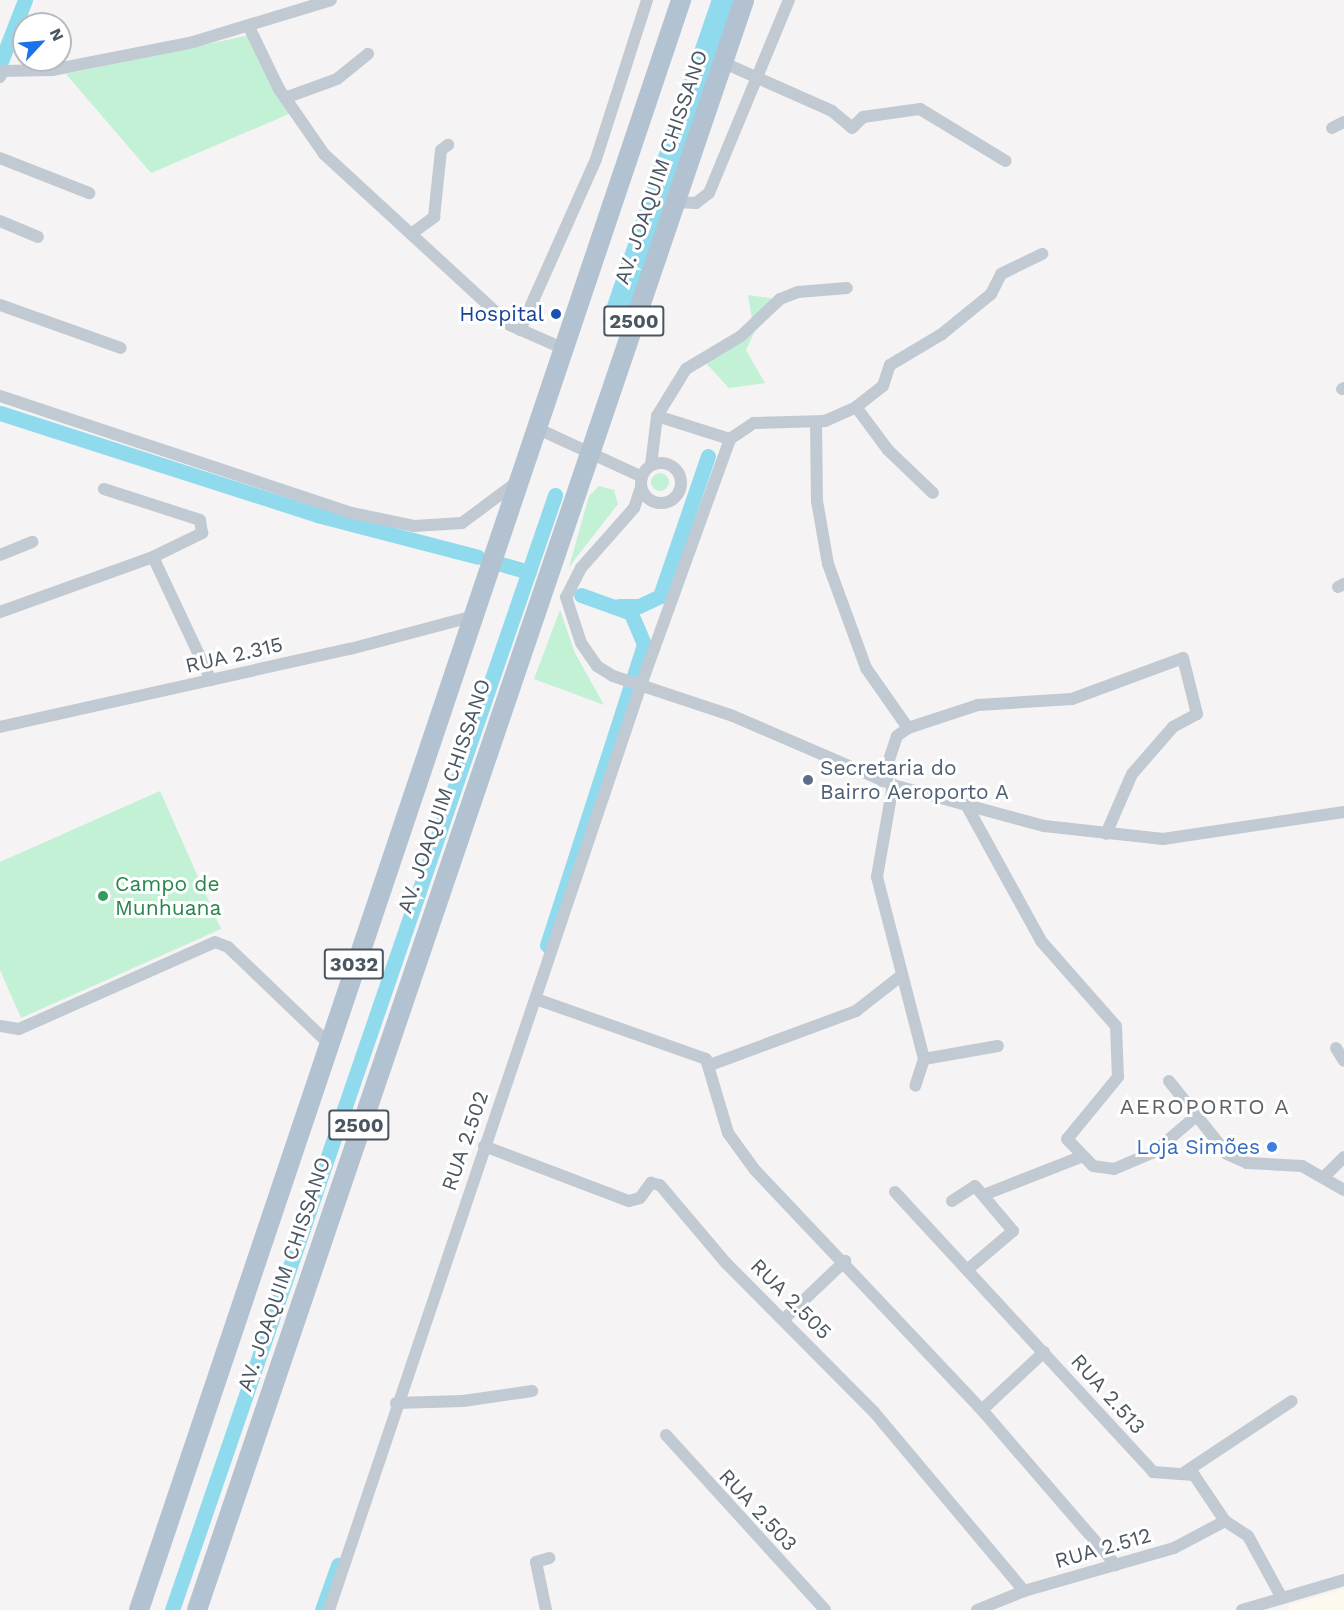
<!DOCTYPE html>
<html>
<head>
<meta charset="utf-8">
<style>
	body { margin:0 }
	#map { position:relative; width:1344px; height:1610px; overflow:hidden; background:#f5f3f3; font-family:"Work Sans",sans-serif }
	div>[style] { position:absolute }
	.commercial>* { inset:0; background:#fdf9ef }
	.green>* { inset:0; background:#c3f1d5 }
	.round { border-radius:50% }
	.canal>* { height:15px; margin:-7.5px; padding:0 7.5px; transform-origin:7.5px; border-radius:7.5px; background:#90daee }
	.river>* { height:26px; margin:-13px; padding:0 13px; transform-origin:13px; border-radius:13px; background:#90daee }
	.street>* { height:12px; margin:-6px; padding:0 6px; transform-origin:6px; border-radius:6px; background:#c1cad2 }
	.street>.ring { margin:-6px; padding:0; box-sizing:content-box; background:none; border:12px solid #c1cad2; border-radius:50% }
	.primary>* { height:20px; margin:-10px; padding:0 10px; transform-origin:10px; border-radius:10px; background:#b3c2d1 }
	.dots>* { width:16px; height:16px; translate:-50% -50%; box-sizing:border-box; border:3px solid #fff; border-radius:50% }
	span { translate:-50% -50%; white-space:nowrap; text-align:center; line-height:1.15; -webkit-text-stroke:6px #fff; paint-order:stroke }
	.shield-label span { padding:2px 4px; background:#fff; border:2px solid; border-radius:4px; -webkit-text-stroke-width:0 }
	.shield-label { font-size:20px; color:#4a5661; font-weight:700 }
	.street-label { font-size:21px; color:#4a5661 }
	.transit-label { font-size:21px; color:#164399 }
	.right { translate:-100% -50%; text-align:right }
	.service-label { font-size:21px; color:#4e5e75 }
	.left { translate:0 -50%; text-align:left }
	.leisure-label { font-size:21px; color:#27864d }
	.shop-label { font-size:21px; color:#366cbe }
	.neighbourhood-label { font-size:22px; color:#5f6368; letter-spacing:1.5px }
	.north { position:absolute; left:12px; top:12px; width:60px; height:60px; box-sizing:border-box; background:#fff; border:2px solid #b7bbc0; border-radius:50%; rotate:64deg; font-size:16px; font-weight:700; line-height:24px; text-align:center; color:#4a5661 }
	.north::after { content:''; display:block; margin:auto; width:21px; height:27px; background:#1a73e8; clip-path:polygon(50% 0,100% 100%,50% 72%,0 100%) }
</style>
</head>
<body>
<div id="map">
	<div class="commercial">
		<div style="clip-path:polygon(1344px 1589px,1344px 1610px,1290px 1610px,1289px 1605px)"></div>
	</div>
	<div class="green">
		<div style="clip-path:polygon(259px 33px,289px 114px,151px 173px,66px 74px)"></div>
		<div style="clip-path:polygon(748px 295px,783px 300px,758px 325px,746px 350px,765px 383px,729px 388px,703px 360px,752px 320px)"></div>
		<div class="round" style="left:651px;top:473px;width:18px;height:18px"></div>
		<div style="clip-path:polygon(599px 486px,614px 490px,618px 504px,569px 567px,589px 496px)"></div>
		<div style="clip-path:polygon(560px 610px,575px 653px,604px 705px,534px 679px)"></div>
		<div style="clip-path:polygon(160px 791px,221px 929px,21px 1018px,0 970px,0 862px)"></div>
	</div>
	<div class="canal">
		<div style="left:0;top:64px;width:69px;rotate:-68.7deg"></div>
		<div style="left:0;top:413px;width:333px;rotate:17.8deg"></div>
		<div style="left:317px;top:515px;width:166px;rotate:14.6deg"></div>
		<div style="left:501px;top:564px;width:29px;rotate:16deg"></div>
		<div style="left:619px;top:606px;width:20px"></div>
		<div style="left:639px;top:606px;width:23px;rotate:-25deg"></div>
		<div style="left:660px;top:596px;width:148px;rotate:-71.1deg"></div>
		<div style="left:547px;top:945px;width:316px;rotate:-72.1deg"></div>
		<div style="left:644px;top:644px;width:34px;rotate:-113deg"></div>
		<div style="left:631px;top:613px;width:53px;rotate:-160.2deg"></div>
		<div style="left:172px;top:1610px;width:1179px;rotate:-71.04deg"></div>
		<div style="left:322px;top:1610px;width:48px;rotate:-70.4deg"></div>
	</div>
	<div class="river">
		<div style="left:616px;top:319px;width:337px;rotate:-71.1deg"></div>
	</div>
	<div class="street">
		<div style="left:249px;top:27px;width:69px;rotate:64.2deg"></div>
		<div style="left:279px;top:89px;width:79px;rotate:55.3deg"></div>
		<div style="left:324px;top:154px;width:253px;rotate:42.6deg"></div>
		<div style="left:510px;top:325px;width:57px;rotate:23.9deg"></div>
		<div style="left:722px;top:62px;width:120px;rotate:24deg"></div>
		<div style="left:832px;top:111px;width:26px;rotate:40deg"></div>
		<div style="left:852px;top:128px;width:16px;rotate:-45deg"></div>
		<div style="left:863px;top:117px;width:58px;rotate:-8deg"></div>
		<div style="left:920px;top:109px;width:100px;rotate:31.2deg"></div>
		<div style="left:0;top:77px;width:7px;rotate:-63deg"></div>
		<div style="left:3px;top:71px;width:49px;rotate:-1.2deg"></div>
		<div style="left:52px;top:70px;width:144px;rotate:-11.2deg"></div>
		<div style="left:193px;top:42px;width:144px;rotate:-16.9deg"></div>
		<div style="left:285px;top:98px;width:55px;rotate:-20.1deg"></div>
		<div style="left:337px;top:79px;width:40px;rotate:-39deg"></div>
		<div style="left:1332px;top:128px;width:13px;rotate:-27deg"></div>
		<div style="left:0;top:158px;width:96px;rotate:21.5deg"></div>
		<div style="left:677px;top:202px;width:19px;rotate:3deg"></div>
		<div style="left:696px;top:203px;width:16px;rotate:-38deg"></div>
		<div style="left:709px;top:193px;width:209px;rotate:-67.5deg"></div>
		<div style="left:0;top:221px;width:41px;rotate:22.8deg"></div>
		<div style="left:411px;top:234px;width:29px;rotate:-36deg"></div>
		<div style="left:434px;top:217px;width:67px;rotate:-84deg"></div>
		<div style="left:441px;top:150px;width:9px;rotate:-36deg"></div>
		<div style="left:0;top:305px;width:128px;rotate:19.6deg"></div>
		<div style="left:520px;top:330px;width:187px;rotate:-66deg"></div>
		<div style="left:596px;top:159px;width:167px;rotate:-72.2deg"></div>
		<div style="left:1342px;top:389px;width:2px;rotate:-27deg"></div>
		<div style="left:0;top:396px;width:371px;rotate:18.4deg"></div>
		<div style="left:352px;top:513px;width:63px;rotate:11.8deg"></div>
		<div style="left:414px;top:526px;width:48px;rotate:-3.6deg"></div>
		<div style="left:462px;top:523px;width:69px;rotate:-36.7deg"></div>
		<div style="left:856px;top:407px;width:54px;rotate:53.3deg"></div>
		<div style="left:888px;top:450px;width:62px;rotate:43.7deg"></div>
		<div style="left:657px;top:416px;width:55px;rotate:-58.3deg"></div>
		<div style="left:686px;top:369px;width:64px;rotate:-31deg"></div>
		<div style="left:741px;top:336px;width:54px;rotate:-43.5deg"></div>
		<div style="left:780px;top:299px;width:19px;rotate:-21deg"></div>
		<div style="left:798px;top:292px;width:49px;rotate:-4.7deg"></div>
		<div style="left:816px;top:422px;width:79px;rotate:89.3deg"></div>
		<div style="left:817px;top:501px;width:64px;rotate:80.1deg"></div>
		<div style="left:828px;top:564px;width:111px;rotate:69.9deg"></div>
		<div style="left:866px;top:668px;width:73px;rotate:55deg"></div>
		<div style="left:534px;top:427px;width:119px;rotate:24.8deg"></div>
		<div class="ring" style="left:641px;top:463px;width:28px;height:28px"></div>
		<div style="left:651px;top:465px;width:49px;rotate:-83deg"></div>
		<div style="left:657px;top:416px;width:77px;rotate:17.5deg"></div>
		<div style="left:641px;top:487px;width:22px;rotate:108deg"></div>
		<div style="left:634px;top:508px;width:80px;rotate:131.5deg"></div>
		<div style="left:581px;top:568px;width:33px;rotate:117deg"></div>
		<div style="left:566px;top:597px;width:48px;rotate:71.9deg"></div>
		<div style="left:581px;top:643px;width:28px;rotate:55deg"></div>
		<div style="left:597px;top:666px;width:19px;rotate:32deg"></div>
		<div style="left:613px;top:676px;width:126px;rotate:18.4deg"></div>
		<div style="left:733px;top:716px;width:174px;rotate:23.3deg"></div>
		<div style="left:893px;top:785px;width:156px;rotate:15.2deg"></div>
		<div style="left:1044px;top:826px;width:120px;rotate:6.2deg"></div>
		<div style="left:1163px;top:839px;width:183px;rotate:-8.5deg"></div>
		<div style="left:0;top:555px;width:35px;rotate:-22deg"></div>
		<div style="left:153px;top:557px;width:136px;rotate:64.8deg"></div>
		<div style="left:1338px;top:587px;width:7px;rotate:-27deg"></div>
		<div style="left:0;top:612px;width:163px;rotate:-19.8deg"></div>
		<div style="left:153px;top:557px;width:55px;rotate:-26.1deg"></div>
		<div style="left:202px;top:533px;width:13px;rotate:-99deg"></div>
		<div style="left:200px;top:520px;width:101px;rotate:-162.1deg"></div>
		<div style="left:0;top:727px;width:359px;rotate:-12.6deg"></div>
		<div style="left:350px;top:649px;width:128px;rotate:-14.9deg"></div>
		<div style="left:882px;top:781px;width:47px;rotate:-71.6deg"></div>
		<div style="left:897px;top:736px;width:14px;rotate:-36deg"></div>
		<div style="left:908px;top:728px;width:74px;rotate:-18.2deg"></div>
		<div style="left:978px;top:705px;width:94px;rotate:-3.7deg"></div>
		<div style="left:1072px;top:699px;width:118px;rotate:-20.3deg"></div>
		<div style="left:1183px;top:658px;width:58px;rotate:76deg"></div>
		<div style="left:1197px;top:714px;width:27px;rotate:152deg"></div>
		<div style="left:1173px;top:727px;width:62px;rotate:131.1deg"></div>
		<div style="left:1132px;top:774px;width:65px;rotate:113.4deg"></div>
		<div style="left:893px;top:785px;width:93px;rotate:99.9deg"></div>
		<div style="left:877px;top:877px;width:188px;rotate:75.5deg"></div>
		<div style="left:924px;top:1059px;width:28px;rotate:108deg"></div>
		<div style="left:968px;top:808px;width:152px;rotate:61.2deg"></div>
		<div style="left:1041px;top:941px;width:113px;rotate:48.6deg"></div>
		<div style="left:1116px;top:1026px;width:51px;rotate:87.8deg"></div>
		<div style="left:1118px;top:1077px;width:80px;rotate:129.4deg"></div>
		<div style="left:1067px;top:1139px;width:37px;rotate:46deg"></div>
		<div style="left:1093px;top:1166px;width:21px;rotate:8deg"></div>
		<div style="left:1114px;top:1169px;width:43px;rotate:-23deg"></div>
		<div style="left:1154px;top:1152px;width:52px;rotate:-40.4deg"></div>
		<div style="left:536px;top:999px;width:180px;rotate:19.4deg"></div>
		<div style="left:706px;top:1059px;width:77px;rotate:73.4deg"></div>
		<div style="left:728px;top:1133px;width:46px;rotate:53.9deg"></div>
		<div style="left:755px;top:1170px;width:330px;rotate:46.6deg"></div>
		<div style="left:982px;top:1410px;width:205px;rotate:49.2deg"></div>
		<div style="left:0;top:1026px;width:19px;rotate:9deg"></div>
		<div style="left:19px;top:1029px;width:214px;rotate:-23.9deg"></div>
		<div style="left:215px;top:942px;width:14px;rotate:21deg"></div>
		<div style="left:228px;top:947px;width:137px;rotate:43.8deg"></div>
		<div style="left:1336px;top:1048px;width:15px;rotate:58deg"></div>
		<div style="left:924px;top:1059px;width:75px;rotate:-10deg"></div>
		<div style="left:710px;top:1065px;width:156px;rotate:-20.3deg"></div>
		<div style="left:856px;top:1011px;width:58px;rotate:-38deg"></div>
		<div style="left:1169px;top:1081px;width:93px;rotate:51.5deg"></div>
		<div style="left:1227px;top:1154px;width:22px;rotate:24deg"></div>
		<div style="left:1247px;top:1163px;width:55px;rotate:3.1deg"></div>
		<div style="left:1302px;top:1166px;width:48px;rotate:29.7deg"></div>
		<div style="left:484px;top:1146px;width:155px;rotate:20.8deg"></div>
		<div style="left:629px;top:1201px;width:11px;rotate:-15deg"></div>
		<div style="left:640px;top:1198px;width:19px;rotate:-54deg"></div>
		<div style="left:651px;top:1183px;width:9px;rotate:13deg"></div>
		<div style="left:660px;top:1185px;width:102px;rotate:49.8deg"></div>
		<div style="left:726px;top:1263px;width:210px;rotate:45.2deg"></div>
		<div style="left:874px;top:1412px;width:234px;rotate:50deg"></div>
		<div style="left:1325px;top:1176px;width:27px;rotate:-45deg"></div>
		<div style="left:895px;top:1192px;width:381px;rotate:47.3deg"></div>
		<div style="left:1153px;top:1472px;width:41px;rotate:4.2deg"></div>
		<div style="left:1194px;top:1475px;width:55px;rotate:56deg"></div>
		<div style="left:986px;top:1194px;width:104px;rotate:-21.4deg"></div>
		<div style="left:952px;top:1201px;width:27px;rotate:-33deg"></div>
		<div style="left:975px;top:1186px;width:59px;rotate:49.8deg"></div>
		<div style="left:1013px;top:1231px;width:60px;rotate:139.7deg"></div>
		<div style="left:783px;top:1320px;width:86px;rotate:-43.6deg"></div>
		<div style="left:396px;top:1403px;width:67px;rotate:-1.7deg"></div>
		<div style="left:463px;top:1401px;width:70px;rotate:-8.2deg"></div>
		<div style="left:982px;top:1410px;width:85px;rotate:-43.1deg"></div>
		<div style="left:666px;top:1435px;width:236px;rotate:47.7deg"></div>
		<div style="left:1185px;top:1472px;width:128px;rotate:-33.6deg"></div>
		<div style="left:1225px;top:1521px;width:27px;rotate:33deg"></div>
		<div style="left:1248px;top:1536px;width:71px;rotate:61.3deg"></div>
		<div style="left:329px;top:1610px;width:976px;rotate:-71.36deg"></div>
		<div style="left:641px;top:685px;width:262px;rotate:-70.1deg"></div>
		<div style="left:730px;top:439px;width:29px;rotate:-34deg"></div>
		<div style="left:754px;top:423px;width:71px;rotate:-1.6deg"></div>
		<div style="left:825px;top:421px;width:34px;rotate:-24deg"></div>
		<div style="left:856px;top:407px;width:34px;rotate:-38deg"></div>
		<div style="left:883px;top:386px;width:22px;rotate:-72deg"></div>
		<div style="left:890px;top:365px;width:61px;rotate:-30.8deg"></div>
		<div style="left:942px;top:334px;width:63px;rotate:-39.2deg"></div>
		<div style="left:991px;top:294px;width:22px;rotate:-63deg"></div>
		<div style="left:1001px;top:274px;width:46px;rotate:-26deg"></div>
		<div style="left:546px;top:1610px;width:49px;rotate:-101.8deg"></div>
		<div style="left:536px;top:1562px;width:14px;rotate:-17deg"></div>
		<div style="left:977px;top:1610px;width:51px;rotate:-22deg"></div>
		<div style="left:1024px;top:1591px;width:156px;rotate:-16deg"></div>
		<div style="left:1174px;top:1548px;width:58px;rotate:-27.9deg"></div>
		<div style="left:1242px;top:1610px;width:106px;rotate:-16.4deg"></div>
	</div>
	<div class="primary">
		<div style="left:139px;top:1610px;width:1699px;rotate:-71.39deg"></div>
		<div style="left:197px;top:1610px;width:1700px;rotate:-71.23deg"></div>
	</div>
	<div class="dots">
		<div style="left:556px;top:314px;background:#1a4fb4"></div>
		<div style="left:808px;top:780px;background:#5c6f8a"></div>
		<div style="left:103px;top:896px;background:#2e9e5b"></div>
		<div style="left:1272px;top:1147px;background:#3f7fe0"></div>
	</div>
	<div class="shield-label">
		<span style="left:634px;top:321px">2500</span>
		<span style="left:354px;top:964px">3032</span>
		<span style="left:359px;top:1125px">2500</span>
	</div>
	<div class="street-label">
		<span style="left:661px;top:167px;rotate:-71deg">AV. JOAQUIM CHISSANO</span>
		<span style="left:234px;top:655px;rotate:-13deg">RUA 2.315</span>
		<span style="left:444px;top:796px;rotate:-71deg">AV. JOAQUIM CHISSANO</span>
		<span style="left:465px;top:1141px;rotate:-71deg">RUA 2.502</span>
		<span style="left:284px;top:1274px;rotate:-71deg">AV. JOAQUIM CHISSANO</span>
		<span style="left:791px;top:1299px;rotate:45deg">RUA 2.505</span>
		<span style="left:1108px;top:1394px;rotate:48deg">RUA 2.513</span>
		<span style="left:758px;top:1510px;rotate:47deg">RUA 2.503</span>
		<span style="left:1103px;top:1548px;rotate:-16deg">RUA 2.512</span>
	</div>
	<div class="transit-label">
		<span class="right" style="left:544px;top:314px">Hospital</span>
	</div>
	<div class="service-label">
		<span class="left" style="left:820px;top:780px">Secretaria do<br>Bairro Aeroporto A</span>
	</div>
	<div class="leisure-label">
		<span class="left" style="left:115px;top:896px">Campo de<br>Munhuana</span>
	</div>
	<div class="shop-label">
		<span class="right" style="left:1260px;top:1147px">Loja Simões</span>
	</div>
	<div class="neighbourhood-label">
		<span style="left:1205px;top:1107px">AEROPORTO A</span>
	</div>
	<div class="north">N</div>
</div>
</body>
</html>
